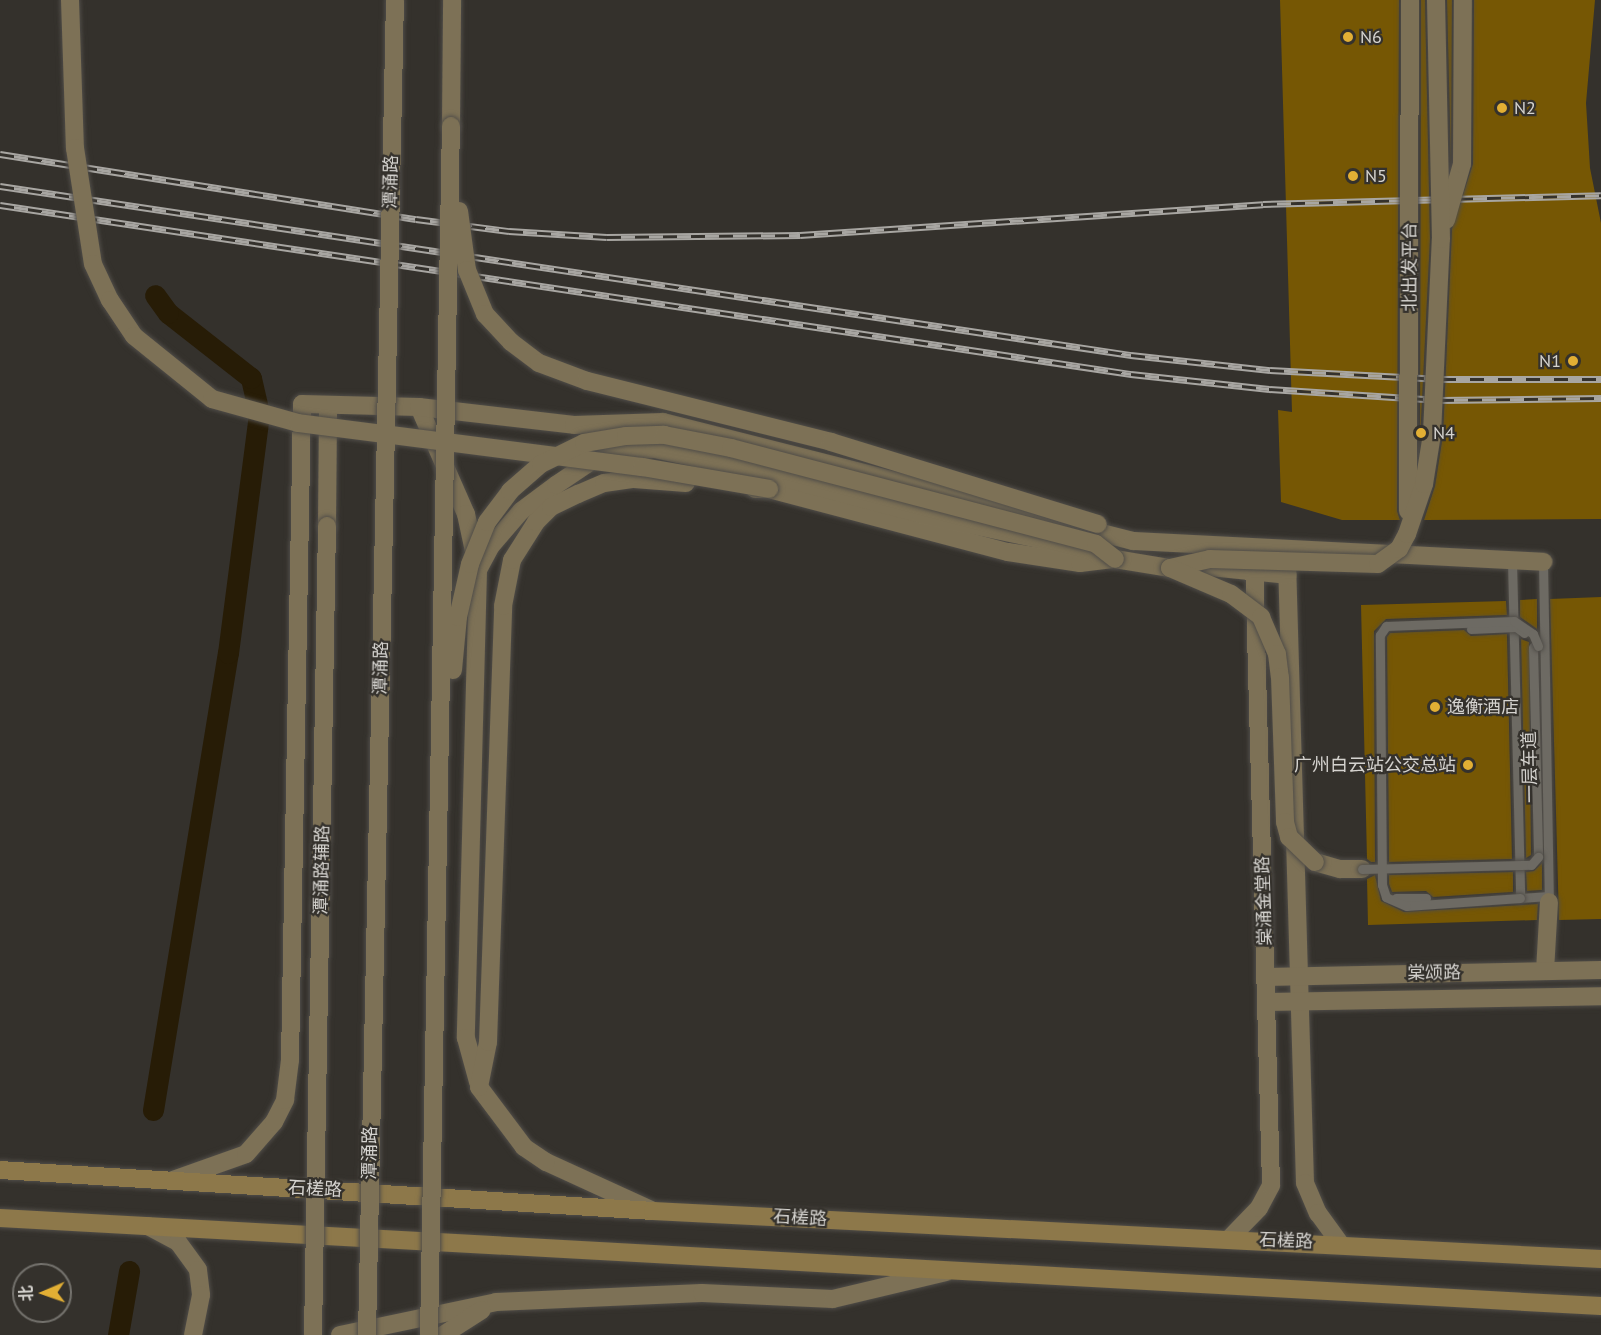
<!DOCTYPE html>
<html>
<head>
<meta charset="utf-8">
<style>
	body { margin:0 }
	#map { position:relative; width:1601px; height:1335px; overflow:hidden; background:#34312c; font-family:"PT Sans","Noto Sans SC",sans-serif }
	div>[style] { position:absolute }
	.canal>* { height:21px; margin:-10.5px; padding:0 10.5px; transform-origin:10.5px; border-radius:10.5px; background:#271c06 }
	.building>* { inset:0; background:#765704 }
	.roads { filter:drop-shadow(0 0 2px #504d48) drop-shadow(0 0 2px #504d48) }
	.lane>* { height:9px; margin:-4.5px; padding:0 4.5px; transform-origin:4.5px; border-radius:4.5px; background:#6d6a63 }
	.secondary>* { height:18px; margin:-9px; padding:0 9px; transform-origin:9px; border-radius:9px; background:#7d7156 }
	.primary>* { height:18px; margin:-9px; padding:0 9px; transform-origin:9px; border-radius:9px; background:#8d784a }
	.rail>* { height:7px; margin-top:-3.5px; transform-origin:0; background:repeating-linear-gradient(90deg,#34312c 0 14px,#a8a6a2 0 28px); box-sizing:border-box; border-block:2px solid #a8a6a2 }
	.bridges { filter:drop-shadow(0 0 2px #504d48) drop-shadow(0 0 2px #504d48) }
	.lane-bridge>* { height:9px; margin:-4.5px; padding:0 4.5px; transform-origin:4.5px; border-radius:4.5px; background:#6d6a63 }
	.secondary-bridge>* { height:18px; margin:-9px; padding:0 9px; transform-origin:9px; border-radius:9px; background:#7d7156 }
	.dots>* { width:16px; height:16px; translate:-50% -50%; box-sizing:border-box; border:3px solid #34312c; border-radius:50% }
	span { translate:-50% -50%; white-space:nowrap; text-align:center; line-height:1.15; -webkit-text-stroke:4.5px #34312c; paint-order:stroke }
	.poi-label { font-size:18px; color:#d5d3cf }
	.left { translate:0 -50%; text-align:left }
	.right { translate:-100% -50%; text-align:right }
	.street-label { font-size:18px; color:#d5d3cf }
	.north { position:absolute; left:12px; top:1263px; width:60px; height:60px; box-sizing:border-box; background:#34312c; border:2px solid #74726d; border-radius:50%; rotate:268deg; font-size:16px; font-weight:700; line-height:24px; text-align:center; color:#d5d3cf }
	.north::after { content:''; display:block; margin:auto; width:21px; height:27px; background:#e2af34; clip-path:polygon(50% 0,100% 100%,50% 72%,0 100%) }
</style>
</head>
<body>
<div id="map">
	<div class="canal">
		<div style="left:153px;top:1110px;width:463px;rotate:-80.7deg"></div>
		<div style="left:228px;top:653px;width:242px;rotate:-82.6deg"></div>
		<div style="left:259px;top:413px;width:36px;rotate:-103deg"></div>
		<div style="left:251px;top:378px;width:105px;rotate:-141.9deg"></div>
		<div style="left:168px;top:313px;width:22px;rotate:-126deg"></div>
		<div style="left:118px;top:1335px;width:65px;rotate:-80.2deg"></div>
	</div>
	<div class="building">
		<div style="clip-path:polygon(1280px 0,1399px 0,1397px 511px,1400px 520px,1342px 520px,1281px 502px,1278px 410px,1292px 412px)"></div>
		<div style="clip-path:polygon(1421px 0,1425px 0,1430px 239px,1420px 441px)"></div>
		<div style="clip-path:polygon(1447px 0,1452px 0,1451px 163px)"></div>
		<div style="clip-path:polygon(1474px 0,1595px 0,1586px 103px,1590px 168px,1601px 223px,1601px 519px,1424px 520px,1435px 486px,1443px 435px,1452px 229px,1473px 164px)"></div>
		<div style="clip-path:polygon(1601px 597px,1601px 919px,1559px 920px,1550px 599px)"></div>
		<div style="clip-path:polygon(1537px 599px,1537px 629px,1520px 617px,1520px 600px)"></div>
		<div style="clip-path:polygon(1506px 601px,1507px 615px,1386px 619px,1374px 631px,1375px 862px,1371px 862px,1367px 859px,1361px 605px)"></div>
		<div style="clip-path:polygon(1464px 630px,1471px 636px,1507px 634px,1512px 859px,1389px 862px,1387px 637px,1390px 633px)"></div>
		<div style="clip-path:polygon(1521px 639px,1529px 642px,1531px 855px,1526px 858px)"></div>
		<div style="clip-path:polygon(1542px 863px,1542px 890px,1527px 891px,1526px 872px,1534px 871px)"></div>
		<div style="clip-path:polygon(1513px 872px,1513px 892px,1433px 897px,1426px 891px,1392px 892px,1389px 884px,1389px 875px)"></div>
		<div style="clip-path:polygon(1375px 875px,1381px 901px,1404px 912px,1538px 904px,1537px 920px,1368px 925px,1367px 879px)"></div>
	</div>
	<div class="roads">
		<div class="lane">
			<div style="left:1512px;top:561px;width:337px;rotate:88.6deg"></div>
			<div style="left:1520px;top:898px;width:29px;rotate:-4deg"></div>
			<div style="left:1543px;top:562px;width:339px;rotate:89deg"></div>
			<div style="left:1533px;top:647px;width:210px;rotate:88.6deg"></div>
		</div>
		<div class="secondary">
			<div style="left:451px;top:126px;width:126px;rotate:-89.5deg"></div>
			<div style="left:419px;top:407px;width:117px;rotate:66.3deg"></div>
			<div style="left:466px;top:514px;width:57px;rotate:77.9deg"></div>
			<div style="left:478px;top:570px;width:468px;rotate:91.5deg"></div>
			<div style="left:466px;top:1038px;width:46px;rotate:74.7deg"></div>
			<div style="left:755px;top:489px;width:14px"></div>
			<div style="left:769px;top:489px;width:247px;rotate:14.8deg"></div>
			<div style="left:1008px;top:552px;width:73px;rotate:8.7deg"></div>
			<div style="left:1080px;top:563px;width:35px;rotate:-7deg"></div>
			<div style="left:1115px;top:559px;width:56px;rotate:9.3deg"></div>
			<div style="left:327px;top:526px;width:113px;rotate:-89.5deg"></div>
			<div style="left:1287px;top:562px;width:621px;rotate:88.34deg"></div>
			<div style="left:1305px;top:1183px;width:33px;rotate:67deg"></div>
			<div style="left:1318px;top:1213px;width:37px;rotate:54deg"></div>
			<div style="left:1189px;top:565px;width:99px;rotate:5.8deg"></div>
			<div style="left:478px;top:570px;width:27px;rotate:-62deg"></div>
			<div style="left:491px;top:546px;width:46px;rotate:-49.4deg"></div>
			<div style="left:521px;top:511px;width:44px;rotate:-36.6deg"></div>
			<div style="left:556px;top:485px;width:55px;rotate:-34deg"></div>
			<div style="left:602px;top:454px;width:52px;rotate:-5.5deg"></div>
			<div style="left:654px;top:449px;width:122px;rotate:12.3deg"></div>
			<div style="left:773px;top:475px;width:153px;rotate:14.8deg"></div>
			<div style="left:921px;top:514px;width:183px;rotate:12deg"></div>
			<div style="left:1315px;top:862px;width:26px;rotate:16deg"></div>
			<div style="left:1340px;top:869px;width:22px"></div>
			<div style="left:1545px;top:971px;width:69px;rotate:-86.7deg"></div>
			<div style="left:1266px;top:977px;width:335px;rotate:-1.2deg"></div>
			<div style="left:1267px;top:1002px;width:334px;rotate:-1deg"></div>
			<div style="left:173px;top:1180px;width:77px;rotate:-19.6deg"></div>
			<div style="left:246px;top:1154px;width:43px;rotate:-48.8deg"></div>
			<div style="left:274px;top:1122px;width:25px;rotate:-63deg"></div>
			<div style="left:285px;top:1100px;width:40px;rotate:-82.9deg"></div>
			<div style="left:290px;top:1060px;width:656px;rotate:-88.95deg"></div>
			<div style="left:302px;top:404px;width:117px;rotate:1.5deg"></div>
			<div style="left:419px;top:407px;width:156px;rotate:6.6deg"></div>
			<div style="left:574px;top:425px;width:89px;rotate:-1.9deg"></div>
			<div style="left:663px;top:422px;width:485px;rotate:14.2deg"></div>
			<div style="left:1133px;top:541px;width:411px;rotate:2.9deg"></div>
			<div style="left:651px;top:1210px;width:115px;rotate:-155.4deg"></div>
			<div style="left:546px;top:1162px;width:27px;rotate:-146deg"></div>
			<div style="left:524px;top:1147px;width:75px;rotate:-126.9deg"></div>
			<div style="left:479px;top:1087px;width:46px;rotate:-78.7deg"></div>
			<div style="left:488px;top:1042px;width:436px;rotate:-88deg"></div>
			<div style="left:503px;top:606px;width:47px;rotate:-78.9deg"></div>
			<div style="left:512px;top:560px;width:45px;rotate:-57.7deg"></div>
			<div style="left:536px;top:522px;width:21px;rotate:-45deg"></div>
			<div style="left:551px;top:507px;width:30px;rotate:-26deg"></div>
			<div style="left:578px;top:494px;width:28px;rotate:-23deg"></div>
			<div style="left:604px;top:483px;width:30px;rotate:-8deg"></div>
			<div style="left:634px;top:479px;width:52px;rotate:4.4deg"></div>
			<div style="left:148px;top:1226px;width:34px;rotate:28deg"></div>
			<div style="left:178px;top:1242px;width:34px;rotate:54deg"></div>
			<div style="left:198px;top:1270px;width:25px;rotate:83deg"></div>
			<div style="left:201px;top:1295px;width:41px;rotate:101.3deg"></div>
			<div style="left:1229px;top:1239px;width:43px;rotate:-45.9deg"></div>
			<div style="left:1259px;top:1208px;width:26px;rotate:-62deg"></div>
			<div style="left:1271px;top:1185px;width:626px;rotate:-91.56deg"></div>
			<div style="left:340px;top:1335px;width:159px;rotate:-11.9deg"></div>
			<div style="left:496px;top:1302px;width:206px;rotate:-2.5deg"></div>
			<div style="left:702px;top:1293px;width:131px;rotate:2.6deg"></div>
			<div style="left:833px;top:1299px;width:116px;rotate:-13.4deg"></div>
			<div style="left:443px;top:1335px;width:46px;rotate:-32.7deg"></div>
		</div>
		<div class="primary">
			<div style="left:0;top:1170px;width:654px;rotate:3.59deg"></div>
			<div style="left:653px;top:1211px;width:949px;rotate:2.9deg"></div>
			<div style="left:0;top:1218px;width:1603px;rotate:3.15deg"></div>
		</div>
	</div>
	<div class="rail">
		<div style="left:0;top:154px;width:421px;rotate:8.9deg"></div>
		<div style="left:416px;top:219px;width:94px;rotate:7.4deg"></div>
		<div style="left:509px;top:231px;width:98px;rotate:3.5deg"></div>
		<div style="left:607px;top:237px;width:193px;rotate:-0.6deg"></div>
		<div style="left:800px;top:235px;width:464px;rotate:-3.8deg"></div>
		<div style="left:1263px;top:204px;width:338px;rotate:-1.5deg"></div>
		<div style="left:0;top:186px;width:1144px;rotate:8.5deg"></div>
		<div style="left:1131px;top:355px;width:140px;rotate:6.2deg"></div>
		<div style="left:1270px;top:370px;width:172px;rotate:3deg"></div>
		<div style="left:1442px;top:379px;width:159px"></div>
		<div style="left:0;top:205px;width:1144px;rotate:8.5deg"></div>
		<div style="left:1131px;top:374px;width:139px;rotate:6.2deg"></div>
		<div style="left:1269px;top:389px;width:171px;rotate:3.7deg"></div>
		<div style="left:1440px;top:400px;width:161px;rotate:-0.7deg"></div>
	</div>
	<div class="bridges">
		<div class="lane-bridge">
			<div style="left:1471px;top:629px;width:45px;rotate:-2.5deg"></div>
			<div style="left:1516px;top:627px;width:10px;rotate:37deg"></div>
			<div style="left:1362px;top:869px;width:169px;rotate:-1.4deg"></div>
			<div style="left:1531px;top:865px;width:11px;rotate:-49deg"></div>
			<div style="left:1396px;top:898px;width:30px"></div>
			<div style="left:1520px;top:898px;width:114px;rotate:176deg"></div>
			<div style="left:1406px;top:906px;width:22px;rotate:-156deg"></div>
			<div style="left:1386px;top:897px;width:13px;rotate:-108deg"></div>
			<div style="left:1382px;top:885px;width:250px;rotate:-90.5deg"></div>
			<div style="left:1380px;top:635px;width:11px;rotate:-56deg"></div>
			<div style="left:1386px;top:626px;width:128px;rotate:-2.2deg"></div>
			<div style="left:1514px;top:621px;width:23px;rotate:34deg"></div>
			<div style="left:1533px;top:634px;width:13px;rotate:67deg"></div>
		</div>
		<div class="secondary-bridge">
			<div style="left:70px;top:0;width:148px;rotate:88.1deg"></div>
			<div style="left:75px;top:148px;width:117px;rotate:81.2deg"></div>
			<div style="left:93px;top:264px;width:40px;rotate:65deg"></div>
			<div style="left:110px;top:300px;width:43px;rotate:56.3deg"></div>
			<div style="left:134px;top:336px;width:100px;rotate:38.9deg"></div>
			<div style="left:212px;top:399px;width:89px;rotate:15.6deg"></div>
			<div style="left:298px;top:423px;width:347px;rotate:7.3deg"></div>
			<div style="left:642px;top:467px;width:129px;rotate:9.8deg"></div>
			<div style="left:459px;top:211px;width:60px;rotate:82.3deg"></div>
			<div style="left:467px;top:270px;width:48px;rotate:67.8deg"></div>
			<div style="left:485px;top:314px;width:38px;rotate:47deg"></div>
			<div style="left:511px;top:342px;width:35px;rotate:37deg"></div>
			<div style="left:539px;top:363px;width:51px;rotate:20.6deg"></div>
			<div style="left:587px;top:381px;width:252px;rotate:14deg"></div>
			<div style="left:831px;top:442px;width:279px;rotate:17.1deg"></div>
			<div style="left:1446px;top:220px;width:58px;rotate:-74.1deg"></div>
			<div style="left:1462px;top:164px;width:164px;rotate:-89.7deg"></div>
			<div style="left:1408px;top:511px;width:511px;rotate:-89.78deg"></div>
			<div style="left:1170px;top:568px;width:41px;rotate:-12.7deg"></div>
			<div style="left:1210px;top:559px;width:168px;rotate:1.7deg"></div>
			<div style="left:1378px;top:564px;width:26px;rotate:-36deg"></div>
			<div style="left:1399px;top:549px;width:17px;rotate:-62deg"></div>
			<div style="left:1407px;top:534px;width:53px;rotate:-71.2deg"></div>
			<div style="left:1424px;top:484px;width:51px;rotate:-80.9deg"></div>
			<div style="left:1432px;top:434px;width:195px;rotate:-87.4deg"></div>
			<div style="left:1441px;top:239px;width:239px;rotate:-91.2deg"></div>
			<div style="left:1170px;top:568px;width:66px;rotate:23.1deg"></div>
			<div style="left:1231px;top:594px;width:38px;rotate:37deg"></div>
			<div style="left:1261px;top:617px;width:40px;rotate:66.6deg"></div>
			<div style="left:1277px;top:654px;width:23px;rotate:83deg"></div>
			<div style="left:1280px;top:677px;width:145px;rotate:88deg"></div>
			<div style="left:1285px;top:822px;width:16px;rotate:75deg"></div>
			<div style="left:1289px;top:837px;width:36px;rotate:44deg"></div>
			<div style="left:453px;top:670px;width:53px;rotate:-84.6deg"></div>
			<div style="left:458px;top:617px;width:54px;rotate:-77.2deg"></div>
			<div style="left:470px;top:564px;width:45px;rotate:-68deg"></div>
			<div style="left:487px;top:522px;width:39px;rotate:-53deg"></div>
			<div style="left:510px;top:491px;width:41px;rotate:-41.1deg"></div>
			<div style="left:541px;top:464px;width:48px;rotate:-26deg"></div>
			<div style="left:584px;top:443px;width:43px;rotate:-9.5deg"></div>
			<div style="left:626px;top:436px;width:38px;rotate:-2deg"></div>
			<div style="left:664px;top:435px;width:68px;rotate:11deg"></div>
			<div style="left:731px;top:448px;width:377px;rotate:14.7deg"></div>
			<div style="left:1096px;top:544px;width:24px;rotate:38deg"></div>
			<div style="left:313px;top:1335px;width:809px;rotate:-89.01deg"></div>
			<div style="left:367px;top:1335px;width:1335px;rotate:-88.8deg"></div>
			<div style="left:429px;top:1335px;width:1209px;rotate:-88.96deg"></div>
		</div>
	</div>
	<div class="dots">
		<div style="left:1348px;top:37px;background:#e2af34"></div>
		<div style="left:1502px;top:108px;background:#e2af34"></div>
		<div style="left:1353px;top:176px;background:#e2af34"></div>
		<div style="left:1573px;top:361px;background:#e2af34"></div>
		<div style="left:1421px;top:433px;background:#e2af34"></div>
		<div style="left:1435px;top:707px;background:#e2af34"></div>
		<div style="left:1468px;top:765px;background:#e2af34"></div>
	</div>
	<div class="poi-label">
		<span class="left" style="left:1360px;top:37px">N6</span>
		<span class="left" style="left:1514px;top:108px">N2</span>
		<span class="left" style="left:1365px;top:176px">N5</span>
		<span class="right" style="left:1561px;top:361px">N1</span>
		<span class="left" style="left:1433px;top:433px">N4</span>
		<span class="left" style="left:1447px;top:707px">逸衡酒店</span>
		<span class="right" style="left:1456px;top:765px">广州白云站公交总站</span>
	</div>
	<div class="street-label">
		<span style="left:391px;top:182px;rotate:-89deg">潭涌路</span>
		<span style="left:1410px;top:267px;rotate:-90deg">北出发平台</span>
		<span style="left:381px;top:668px;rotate:-89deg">潭涌路</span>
		<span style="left:1530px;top:767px;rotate:-91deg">一层车道</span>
		<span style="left:322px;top:870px;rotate:-89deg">潭涌路辅路</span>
		<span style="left:1264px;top:901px;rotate:-92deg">棠涌金堂路</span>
		<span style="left:1434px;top:973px;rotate:-1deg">棠颂路</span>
		<span style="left:370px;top:1153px;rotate:-89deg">潭涌路</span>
		<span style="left:315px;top:1189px;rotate:3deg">石槎路</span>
		<span style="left:800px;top:1218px;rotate:3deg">石槎路</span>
		<span style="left:1286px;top:1241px;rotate:2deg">石槎路</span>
	</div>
	<div class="north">北</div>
</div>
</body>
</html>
